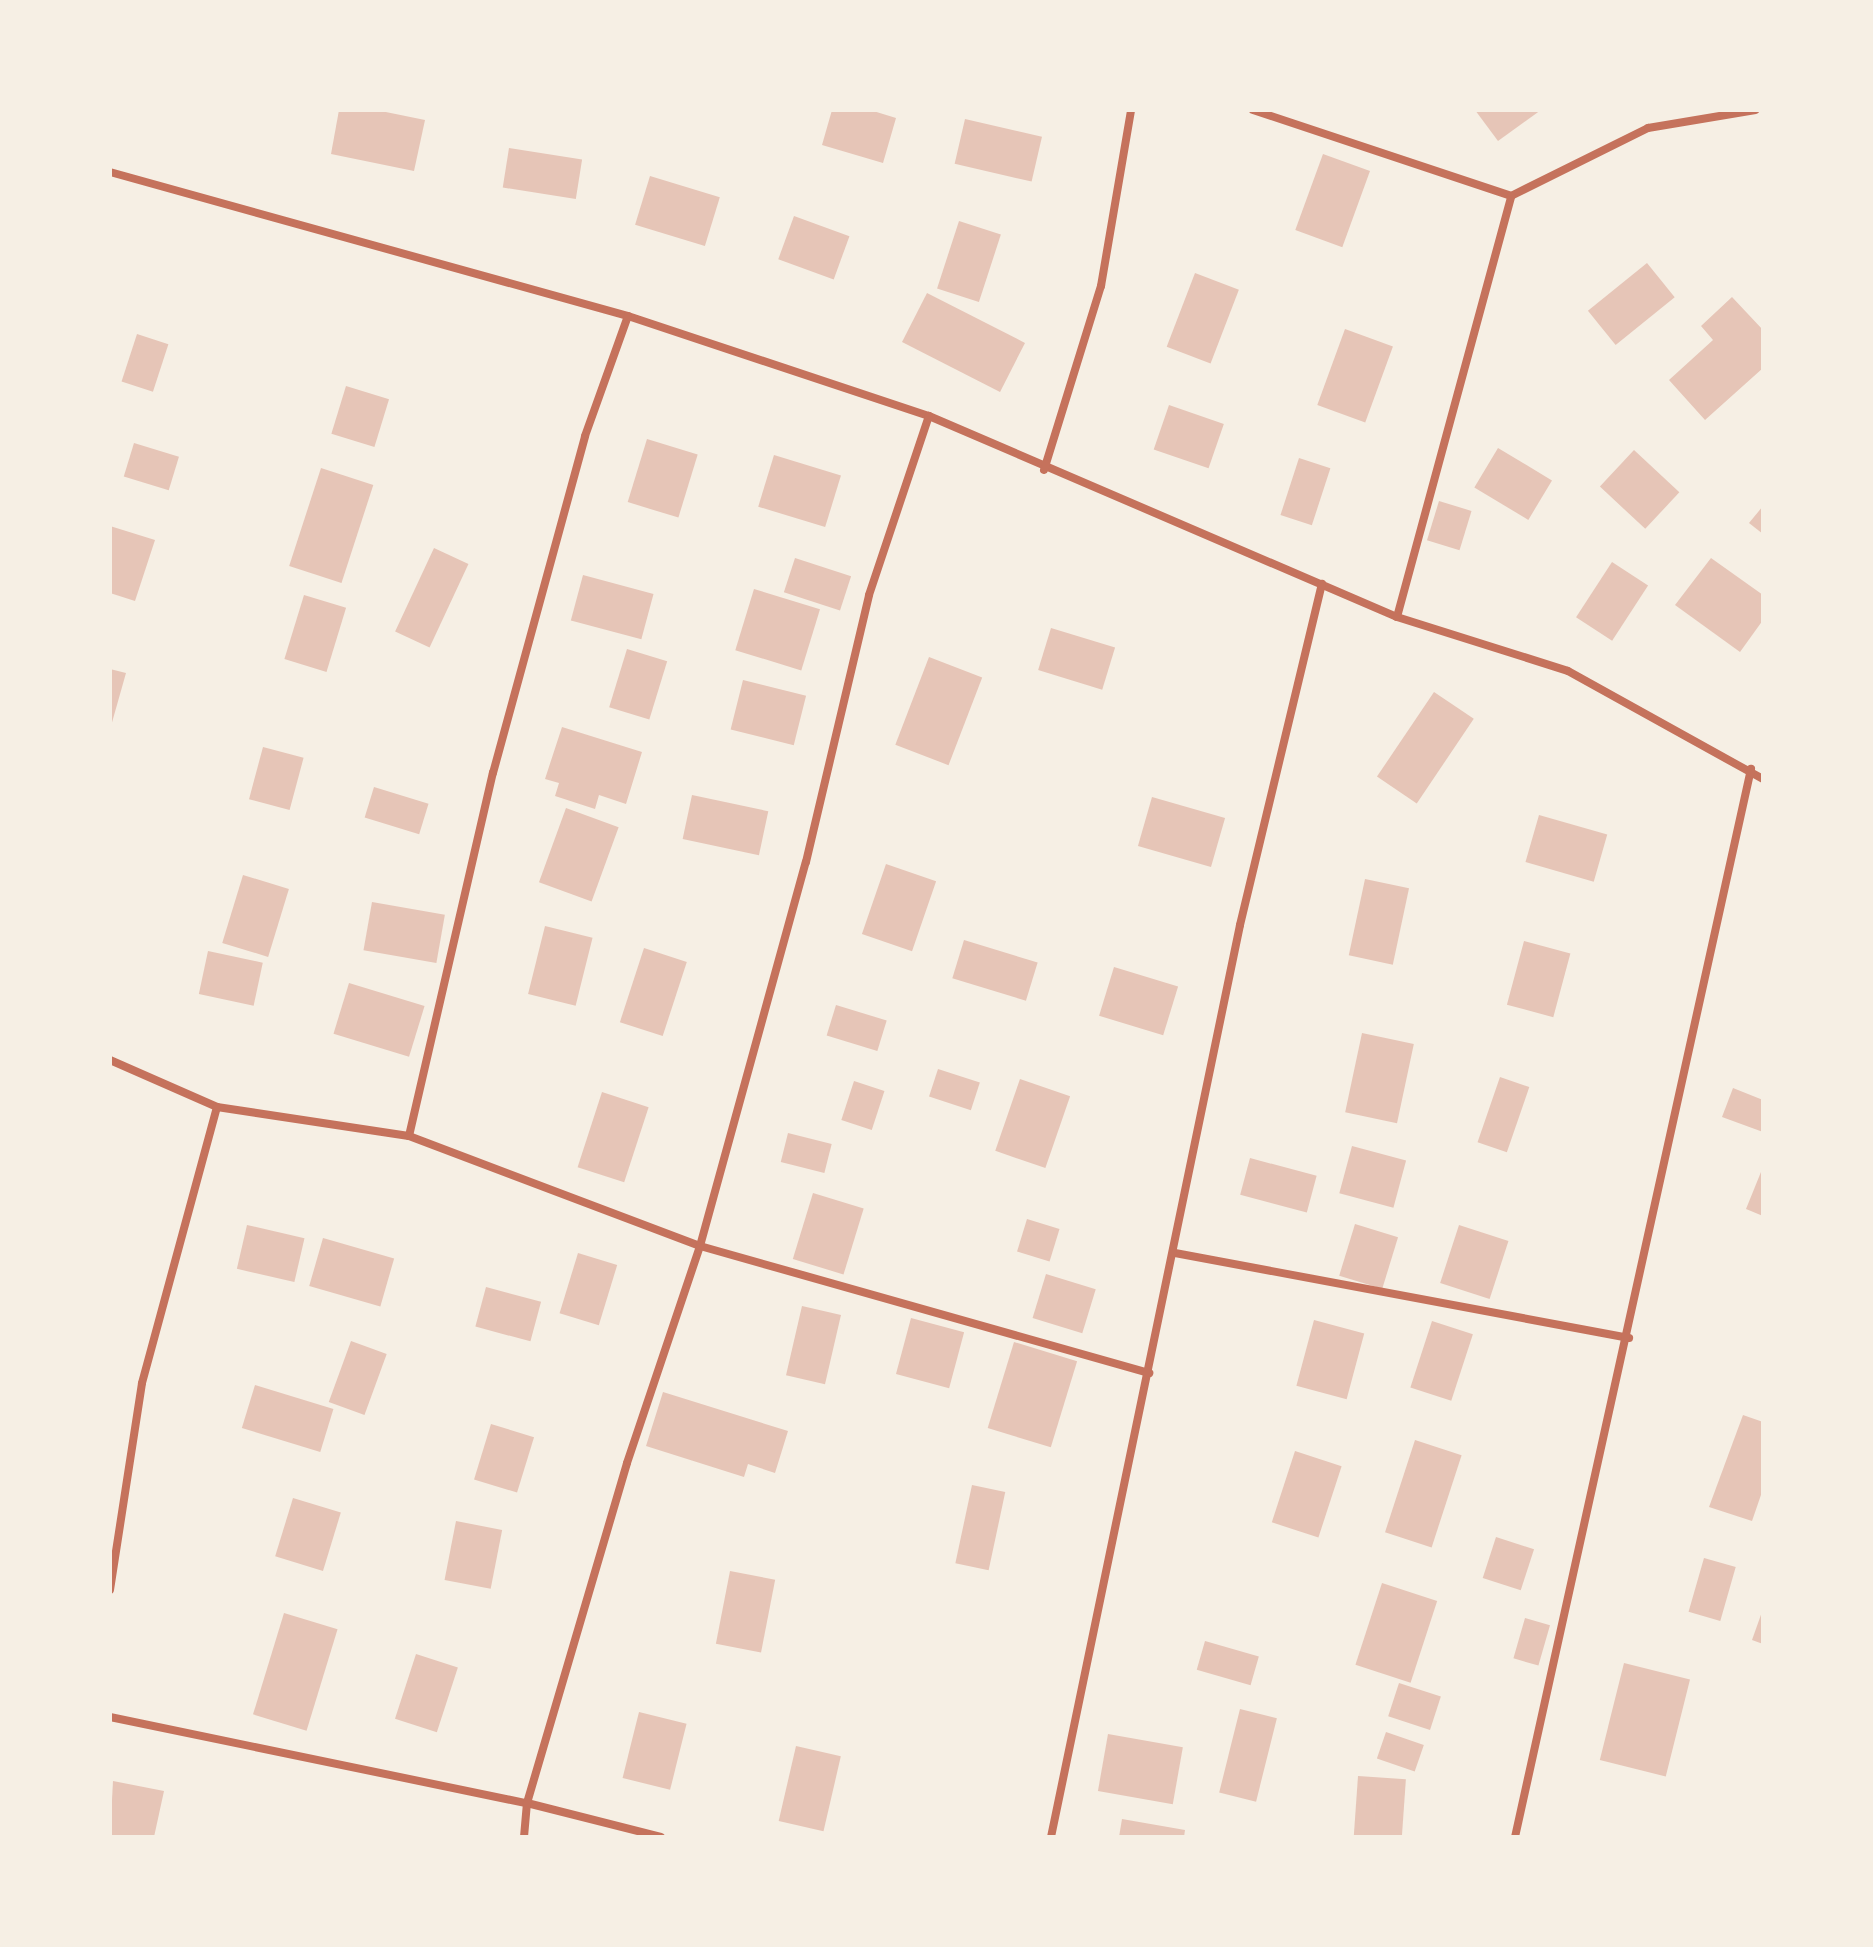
<!DOCTYPE html>
<html>
<head>
<meta charset="utf-8">
<style>
	body { margin:0 }
	#map { position:relative; width:1873px; height:1947px; overflow:hidden; background:#f6efe4; font-family:Raleway,sans-serif }
	div>[style] { position:absolute }
	.building>* { inset:0; background:#e6c5b7; transform-origin:0 0 }
	.minor>* { height:8px; margin:-4px; padding:0 4px; transform-origin:4px; border-radius:4px; background:#c5725c }
	span { translate:-50% -50%; white-space:nowrap; text-align:center; line-height:1.15; -webkit-text-stroke:8px #f6efe4; paint-order:stroke }
	.frame { position:absolute; inset:0; border:112px solid #f6efe4; pointer-events:none }
</style>
</head>
<body>
<div id="map">
	<div class="building">
		<div style="clip-path:polygon(339px 110px,376px 110px,425px 120px,414px 171px,331px 154px)"></div>
		<div style="clip-path:polygon(832px 110px,870px 110px,896px 118px,883px 163px,822px 145px)"></div>
		<div style="clip-path:polygon(1475px 110px,1541px 110px,1498px 141px)"></div>
		<div style="left:965px;top:119px;width:79px;height:46px;rotate:13deg"></div>
		<div style="left:509px;top:148px;width:74px;height:40px;rotate:9deg"></div>
		<div style="left:1323px;top:154px;width:50px;height:81px;rotate:20deg"></div>
		<div style="left:650px;top:176px;width:73px;height:51px;rotate:17deg"></div>
		<div style="left:794px;top:216px;width:59px;height:46px;rotate:20deg"></div>
		<div style="left:959px;top:221px;width:44px;height:71px;rotate:18deg"></div>
		<div style="left:1647px;top:263px;width:44px;height:76px;rotate:51deg"></div>
		<div style="left:1195px;top:273px;width:47px;height:79px;rotate:21deg"></div>
		<div style="left:927px;top:293px;width:110px;height:55px;rotate:27deg"></div>
		<div style="clip-path:polygon(1732px 297px,1763px 330px,1763px 368px,1705px 420px,1669px 380px,1713px 340px,1701px 326px)"></div>
		<div style="left:1345px;top:329px;width:51px;height:81px;rotate:20deg"></div>
		<div style="left:137px;top:334px;width:33px;height:50px;rotate:18deg"></div>
		<div style="left:346px;top:386px;width:45px;height:50px;rotate:17deg"></div>
		<div style="left:1169px;top:405px;width:58px;height:47px;rotate:19deg"></div>
		<div style="left:647px;top:439px;width:53px;height:66px;rotate:17deg"></div>
		<div style="left:134px;top:443px;width:47px;height:35px;rotate:17deg"></div>
		<div style="left:1498px;top:448px;width:63px;height:46px;rotate:31deg"></div>
		<div style="left:1634px;top:450px;width:62px;height:50px;rotate:43deg"></div>
		<div style="left:774px;top:455px;width:70px;height:54px;rotate:17deg"></div>
		<div style="left:1299px;top:458px;width:33px;height:60px;rotate:18deg"></div>
		<div style="left:321px;top:468px;width:55px;height:103px;rotate:18deg"></div>
		<div style="left:1439px;top:501px;width:34px;height:41px;rotate:17deg"></div>
		<div style="clip-path:polygon(1763px 506px,1763px 534px,1749px 523px)"></div>
		<div style="clip-path:polygon(110px 526px,155px 540px,135px 601px,110px 593px)"></div>
		<div style="left:434px;top:548px;width:38px;height:92px;rotate:25deg"></div>
		<div style="left:795px;top:558px;width:59px;height:36px;rotate:18deg"></div>
		<div style="clip-path:polygon(1711px 558px,1763px 595px,1763px 620px,1740px 652px,1675px 605px)"></div>
		<div style="left:1612px;top:562px;width:43px;height:66px;rotate:33deg"></div>
		<div style="left:583px;top:575px;width:73px;height:47px;rotate:15deg"></div>
		<div style="left:754px;top:589px;width:69px;height:64px;rotate:17deg"></div>
		<div style="left:304px;top:595px;width:44px;height:67px;rotate:17deg"></div>
		<div style="left:1051px;top:628px;width:67px;height:44px;rotate:17deg"></div>
		<div style="left:627px;top:649px;width:42px;height:61px;rotate:17deg"></div>
		<div style="left:929px;top:657px;width:57px;height:94px;rotate:21deg"></div>
		<div style="clip-path:polygon(110px 669px,126px 673px,111px 726px,110px 726px)"></div>
		<div style="left:743px;top:680px;width:65px;height:51px;rotate:14deg"></div>
		<div style="left:1434px;top:692px;width:48px;height:102px;rotate:34deg"></div>
		<div style="clip-path:polygon(562px 727px,642px 752px,626px 804px,599px 795px,595px 809px,555px 796px,559px 783px,545px 779px)"></div>
		<div style="left:263px;top:747px;width:42px;height:54px;rotate:15deg"></div>
		<div style="left:374px;top:787px;width:57px;height:32px;rotate:17deg"></div>
		<div style="left:692px;top:795px;width:78px;height:45px;rotate:12deg"></div>
		<div style="left:1152px;top:797px;width:76px;height:51px;rotate:16deg"></div>
		<div style="left:566px;top:808px;width:56px;height:79px;rotate:20deg"></div>
		<div style="left:1539px;top:815px;width:71px;height:49px;rotate:16deg"></div>
		<div style="left:886px;top:864px;width:53px;height:74px;rotate:19deg"></div>
		<div style="left:243px;top:875px;width:48px;height:71px;rotate:17deg"></div>
		<div style="left:1365px;top:879px;width:45px;height:78px;rotate:12deg"></div>
		<div style="left:372px;top:902px;width:74px;height:49px;rotate:10deg"></div>
		<div style="left:545px;top:926px;width:49px;height:70px;rotate:14deg"></div>
		<div style="left:964px;top:940px;width:77px;height:40px;rotate:17deg"></div>
		<div style="left:1524px;top:941px;width:48px;height:66px;rotate:15deg"></div>
		<div style="left:644px;top:948px;width:45px;height:78px;rotate:18deg"></div>
		<div style="left:208px;top:951px;width:56px;height:44px;rotate:12deg"></div>
		<div style="left:1114px;top:967px;width:67px;height:51px;rotate:17deg"></div>
		<div style="left:349px;top:983px;width:79px;height:53px;rotate:17deg"></div>
		<div style="left:836px;top:1005px;width:53px;height:32px;rotate:17deg"></div>
		<div style="left:1362px;top:1033px;width:53px;height:81px;rotate:12deg"></div>
		<div style="left:938px;top:1069px;width:44px;height:29px;rotate:18deg"></div>
		<div style="left:1500px;top:1077px;width:31px;height:69px;rotate:19deg"></div>
		<div style="left:1020px;top:1079px;width:53px;height:76px;rotate:19deg"></div>
		<div style="left:854px;top:1081px;width:32px;height:41px;rotate:18deg"></div>
		<div style="clip-path:polygon(1733px 1088px,1763px 1100px,1763px 1132px,1722px 1117px)"></div>
		<div style="left:602px;top:1092px;width:49px;height:79px;rotate:18deg"></div>
		<div style="left:788px;top:1133px;width:45px;height:30px;rotate:14deg"></div>
		<div style="left:1352px;top:1146px;width:56px;height:49px;rotate:15deg"></div>
		<div style="left:1250px;top:1158px;width:69px;height:38px;rotate:15deg"></div>
		<div style="clip-path:polygon(1763px 1167px,1763px 1216px,1746px 1209px)"></div>
		<div style="left:813px;top:1193px;width:53px;height:69px;rotate:17deg"></div>
		<div style="left:1027px;top:1219px;width:34px;height:34px;rotate:17deg"></div>
		<div style="left:1355px;top:1224px;width:45px;height:54px;rotate:17deg"></div>
		<div style="left:247px;top:1225px;width:59px;height:45px;rotate:13deg"></div>
		<div style="left:1459px;top:1225px;width:52px;height:61px;rotate:18deg"></div>
		<div style="left:323px;top:1238px;width:74px;height:50px;rotate:16deg"></div>
		<div style="left:578px;top:1253px;width:41px;height:63px;rotate:17deg"></div>
		<div style="left:1046px;top:1274px;width:52px;height:46px;rotate:17deg"></div>
		<div style="left:486px;top:1287px;width:57px;height:41px;rotate:15deg"></div>
		<div style="left:802px;top:1306px;width:40px;height:71px;rotate:13deg"></div>
		<div style="left:911px;top:1318px;width:55px;height:58px;rotate:15deg"></div>
		<div style="left:1314px;top:1320px;width:52px;height:68px;rotate:15deg"></div>
		<div style="left:1432px;top:1321px;width:43px;height:70px;rotate:18deg"></div>
		<div style="left:351px;top:1341px;width:38px;height:65px;rotate:20deg"></div>
		<div style="left:1014px;top:1342px;width:66px;height:90px;rotate:17deg"></div>
		<div style="left:255px;top:1385px;width:82px;height:45px;rotate:17deg"></div>
		<div style="clip-path:polygon(663px 1392px,788px 1431px,775px 1473px,748px 1464px,744px 1477px,646px 1446px)"></div>
		<div style="clip-path:polygon(1743px 1415px,1763px 1422px,1763px 1489px,1752px 1521px,1709px 1507px)"></div>
		<div style="left:491px;top:1424px;width:45px;height:58px;rotate:17deg"></div>
		<div style="left:1415px;top:1440px;width:49px;height:97px;rotate:18deg"></div>
		<div style="left:1295px;top:1451px;width:49px;height:75px;rotate:18deg"></div>
		<div style="left:972px;top:1485px;width:34px;height:80px;rotate:12deg"></div>
		<div style="left:293px;top:1498px;width:50px;height:61px;rotate:17deg"></div>
		<div style="left:456px;top:1521px;width:47px;height:60px;rotate:11deg"></div>
		<div style="left:1496px;top:1537px;width:40px;height:43px;rotate:18deg"></div>
		<div style="left:1704px;top:1558px;width:33px;height:56px;rotate:16deg"></div>
		<div style="left:730px;top:1571px;width:46px;height:74px;rotate:11deg"></div>
		<div style="left:1382px;top:1583px;width:58px;height:86px;rotate:18deg"></div>
		<div style="clip-path:polygon(1763px 1609px,1763px 1644px,1752px 1640px)"></div>
		<div style="left:284px;top:1613px;width:56px;height:106px;rotate:17deg"></div>
		<div style="left:1525px;top:1618px;width:26px;height:42px;rotate:16deg"></div>
		<div style="left:1205px;top:1641px;width:56px;height:30px;rotate:16deg"></div>
		<div style="left:416px;top:1654px;width:44px;height:68px;rotate:18deg"></div>
		<div style="left:1624px;top:1663px;width:68px;height:100px;rotate:14deg"></div>
		<div style="left:1399px;top:1683px;width:44px;height:35px;rotate:18deg"></div>
		<div style="left:1240px;top:1709px;width:38px;height:86px;rotate:14deg"></div>
		<div style="left:639px;top:1712px;width:49px;height:68px;rotate:14deg"></div>
		<div style="left:1386px;top:1732px;width:40px;height:28px;rotate:19deg"></div>
		<div style="left:1108px;top:1734px;width:76px;height:58px;rotate:10deg"></div>
		<div style="left:796px;top:1746px;width:46px;height:77px;rotate:13deg"></div>
		<div style="left:1358px;top:1776px;width:48px;height:61px;rotate:4deg"></div>
		<div style="clip-path:polygon(113px 1781px,164px 1791px,154px 1837px,110px 1837px)"></div>
		<div style="clip-path:polygon(1122px 1819px,1185px 1830px,1184px 1837px,1119px 1837px)"></div>
	</div>
	<div class="minor">
		<div style="left:1253px;top:110px;width:272px;rotate:18.4deg"></div>
		<div style="left:1511px;top:196px;width:153px;rotate:-26.4deg"></div>
		<div style="left:1648px;top:128px;width:109px;rotate:-9.5deg"></div>
		<div style="left:110px;top:172px;width:538px;rotate:15.54deg"></div>
		<div style="left:628px;top:316px;width:317px;rotate:18.4deg"></div>
		<div style="left:929px;top:416px;width:509px;rotate:23.24deg"></div>
		<div style="left:1397px;top:617px;width:179px;rotate:17.5deg"></div>
		<div style="left:1568px;top:671px;width:223px;rotate:29deg"></div>
		<div style="left:1044px;top:470px;width:193px;rotate:-72.8deg"></div>
		<div style="left:1101px;top:286px;width:179px;rotate:-80.3deg"></div>
		<div style="left:1397px;top:617px;width:436px;rotate:-74.8deg"></div>
		<div style="left:110px;top:1060px;width:117px;rotate:23.7deg"></div>
		<div style="left:217px;top:1107px;width:194px;rotate:8.6deg"></div>
		<div style="left:409px;top:1136px;width:311px;rotate:20.7deg"></div>
		<div style="left:700px;top:1246px;width:467px;rotate:15.8deg"></div>
		<div style="left:409px;top:1136px;width:373px;rotate:-77deg"></div>
		<div style="left:493px;top:773px;width:349px;rotate:-74.7deg"></div>
		<div style="left:585px;top:436px;width:127px;rotate:-70.3deg"></div>
		<div style="left:1175px;top:1253px;width:462px;rotate:10.6deg"></div>
		<div style="left:110px;top:1590px;width:209px;rotate:-81.2deg"></div>
		<div style="left:142px;top:1383px;width:286px;rotate:-74.8deg"></div>
		<div style="left:110px;top:1717px;width:426px;rotate:11.7deg"></div>
		<div style="left:527px;top:1803px;width:138px;rotate:14.2deg"></div>
		<div style="left:524px;top:1837px;width:34px;rotate:-85deg"></div>
		<div style="left:527px;top:1803px;width:354px;rotate:-73.6deg"></div>
		<div style="left:627px;top:1463px;width:229px;rotate:-71.4deg"></div>
		<div style="left:700px;top:1246px;width:398px;rotate:-74.6deg"></div>
		<div style="left:806px;top:862px;width:274px;rotate:-76.7deg"></div>
		<div style="left:869px;top:595px;width:189px;rotate:-71.5deg"></div>
		<div style="left:1051px;top:1837px;width:931px;rotate:-78.29deg"></div>
		<div style="left:1240px;top:925px;width:351px;rotate:-76.5deg"></div>
		<div style="left:1515px;top:1837px;width:1094px;rotate:-77.54deg"></div>
	</div>
	<div class="frame"></div>
</div>
</body>
</html>
